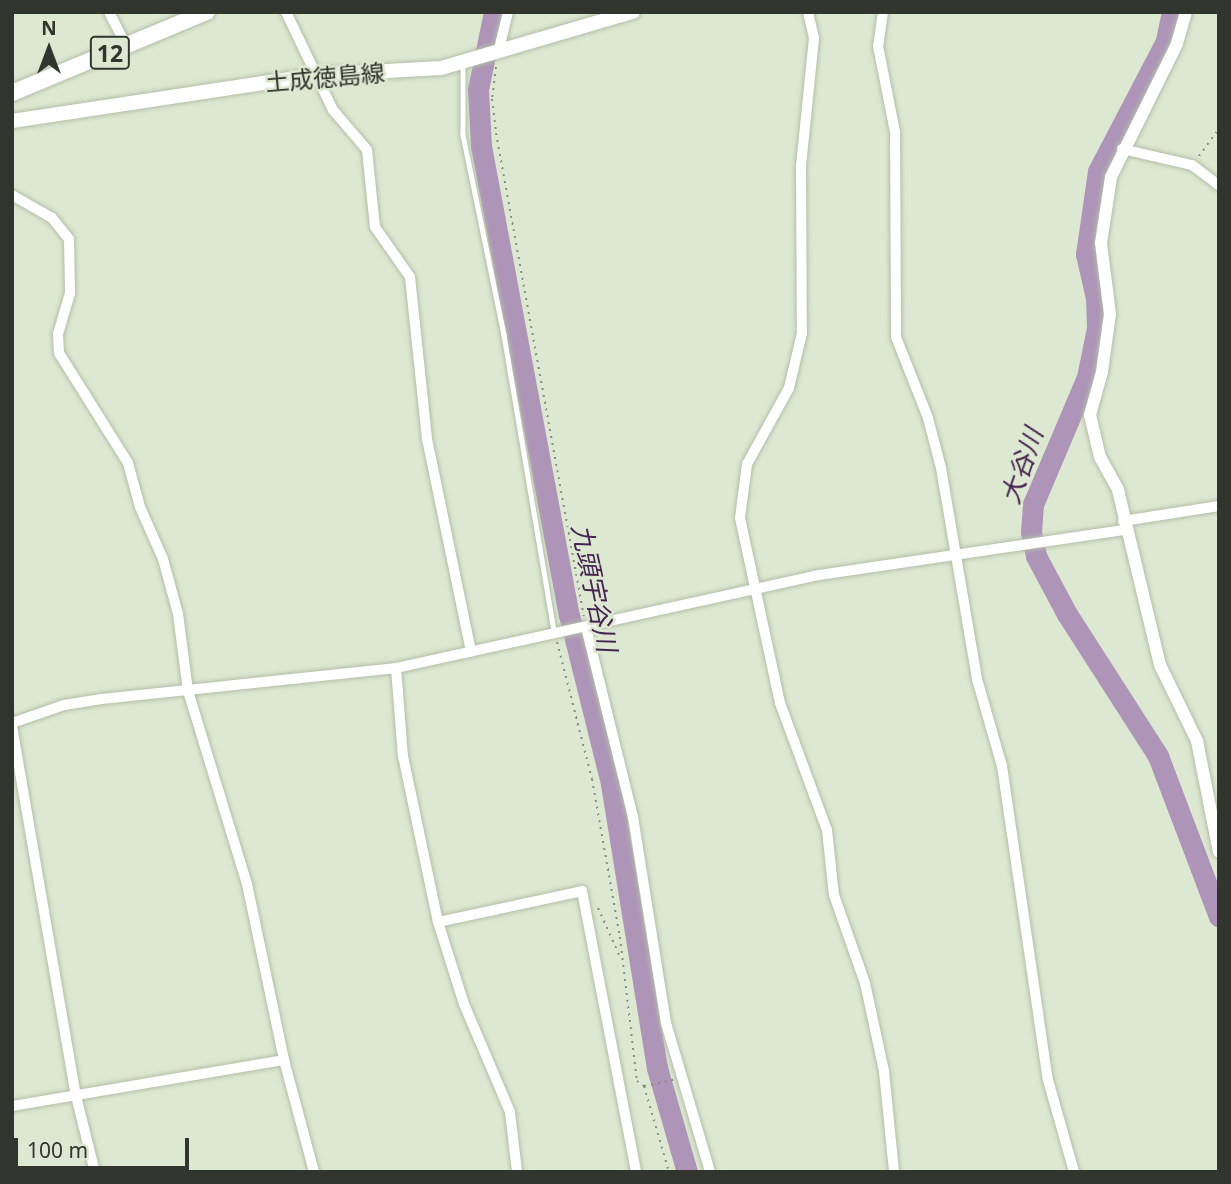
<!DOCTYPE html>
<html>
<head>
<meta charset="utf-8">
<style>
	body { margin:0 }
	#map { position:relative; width:1231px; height:1184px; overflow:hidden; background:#dde8d2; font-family:"Noto Sans","Noto Sans JP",sans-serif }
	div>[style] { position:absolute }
	.river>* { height:21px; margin:-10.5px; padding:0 10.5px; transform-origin:10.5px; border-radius:10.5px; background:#ae95b8 }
	.path>* { height:2px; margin-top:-1px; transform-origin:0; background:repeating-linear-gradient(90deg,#878f80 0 2px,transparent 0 7px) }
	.roads { filter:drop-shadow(0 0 2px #b3bea9) drop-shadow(0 0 2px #b3bea9) }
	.service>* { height:4.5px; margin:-2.25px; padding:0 2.25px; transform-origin:2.25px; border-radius:2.25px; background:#fff }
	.minor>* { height:10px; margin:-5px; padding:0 5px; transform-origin:5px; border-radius:5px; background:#fff }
	.tertiary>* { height:12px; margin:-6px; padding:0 6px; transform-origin:6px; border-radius:6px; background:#fff }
	.secondary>* { height:14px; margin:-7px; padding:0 7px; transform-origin:7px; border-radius:7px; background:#fff }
	.primary>* { height:16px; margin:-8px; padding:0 8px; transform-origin:8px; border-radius:8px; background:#fff }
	span { translate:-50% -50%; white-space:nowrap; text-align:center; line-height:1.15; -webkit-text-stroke:5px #dde8d2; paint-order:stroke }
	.shield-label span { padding:2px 5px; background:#dde8d2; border:2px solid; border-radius:5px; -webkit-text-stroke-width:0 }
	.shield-label { font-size:23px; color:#31352d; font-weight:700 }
	.street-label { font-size:24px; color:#31352d }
	.water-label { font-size:26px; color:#452350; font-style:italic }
	.frame { position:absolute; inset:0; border:14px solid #31352d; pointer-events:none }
	.north { position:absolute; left:14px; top:14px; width:70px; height:70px; -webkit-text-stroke:5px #dde8d2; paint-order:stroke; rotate:0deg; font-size:19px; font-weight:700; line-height:28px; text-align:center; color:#31352d }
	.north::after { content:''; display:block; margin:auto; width:24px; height:32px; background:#31352d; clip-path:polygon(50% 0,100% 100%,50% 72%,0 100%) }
	.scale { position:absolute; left:14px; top:1138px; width:175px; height:32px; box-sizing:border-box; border:4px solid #31352d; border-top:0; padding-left:9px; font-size:21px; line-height:24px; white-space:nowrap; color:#31352d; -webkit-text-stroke:5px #dde8d2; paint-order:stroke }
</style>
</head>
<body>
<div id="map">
	<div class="river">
		<div style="left:494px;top:12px;width:79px;rotate:101.7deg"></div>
		<div style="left:478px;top:89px;width:57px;rotate:87deg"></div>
		<div style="left:481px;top:146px;width:477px;rotate:79.4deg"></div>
		<div style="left:569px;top:615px;width:174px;rotate:76deg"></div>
		<div style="left:611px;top:784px;width:288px;rotate:80.8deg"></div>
		<div style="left:657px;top:1068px;width:108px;rotate:73.9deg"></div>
		<div style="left:1172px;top:12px;width:30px;rotate:102deg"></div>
		<div style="left:1166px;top:41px;width:147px;rotate:117.6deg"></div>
		<div style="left:1098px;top:171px;width:84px;rotate:98.2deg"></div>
		<div style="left:1086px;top:254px;width:45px;rotate:77.2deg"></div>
		<div style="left:1096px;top:298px;width:30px;rotate:88deg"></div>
		<div style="left:1097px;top:328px;width:50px;rotate:101.5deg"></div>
		<div style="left:1087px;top:377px;width:138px;rotate:113deg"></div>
		<div style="left:1033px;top:504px;width:28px;rotate:94deg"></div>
		<div style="left:1031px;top:532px;width:25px;rotate:78deg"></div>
		<div style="left:1036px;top:556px;width:66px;rotate:61.9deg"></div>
		<div style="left:1067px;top:614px;width:169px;rotate:57.3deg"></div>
		<div style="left:1158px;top:756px;width:172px;rotate:69.2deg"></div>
	</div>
	<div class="path">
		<div style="left:496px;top:67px;width:32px;rotate:97deg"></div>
		<div style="left:492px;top:99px;width:34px;rotate:83deg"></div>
		<div style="left:496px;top:133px;width:491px;rotate:79.7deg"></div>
		<div style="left:1199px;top:156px;width:34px;rotate:-54deg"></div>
		<div style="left:557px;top:642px;width:141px;rotate:75.7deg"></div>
		<div style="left:592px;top:779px;width:160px;rotate:80deg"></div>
		<div style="left:620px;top:937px;width:145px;rotate:83.3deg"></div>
		<div style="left:637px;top:1081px;width:9px;rotate:36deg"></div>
		<div style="left:644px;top:1086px;width:90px;rotate:73.8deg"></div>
		<div style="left:598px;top:908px;width:54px;rotate:65.8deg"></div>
		<div style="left:644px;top:1086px;width:30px;rotate:-12deg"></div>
	</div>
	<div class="roads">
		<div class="service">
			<div style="left:463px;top:65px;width:70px;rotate:90deg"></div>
			<div style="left:463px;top:135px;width:204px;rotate:78.4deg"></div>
			<div style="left:504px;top:335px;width:301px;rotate:80.4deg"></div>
		</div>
		<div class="minor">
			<div style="left:109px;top:12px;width:38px;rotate:63deg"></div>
			<div style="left:286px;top:12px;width:109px;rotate:64.4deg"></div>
			<div style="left:333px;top:110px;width:52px;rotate:49.6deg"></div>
			<div style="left:367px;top:150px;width:77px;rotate:84.1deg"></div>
			<div style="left:375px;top:227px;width:61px;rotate:55deg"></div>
			<div style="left:410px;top:277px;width:163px;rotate:84deg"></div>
			<div style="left:427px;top:439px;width:217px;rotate:78.3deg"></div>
			<div style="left:808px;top:12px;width:27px;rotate:77deg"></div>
			<div style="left:814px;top:38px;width:130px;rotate:95.8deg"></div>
			<div style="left:801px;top:167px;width:166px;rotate:89.7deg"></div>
			<div style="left:802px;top:333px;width:57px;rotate:103.3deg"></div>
			<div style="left:789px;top:388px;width:87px;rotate:118.9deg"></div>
			<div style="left:747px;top:464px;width:54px;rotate:97.4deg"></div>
			<div style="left:740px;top:518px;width:189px;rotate:77.8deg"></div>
			<div style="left:780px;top:703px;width:135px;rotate:69.7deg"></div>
			<div style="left:827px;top:830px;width:65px;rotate:83.9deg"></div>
			<div style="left:834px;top:895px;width:93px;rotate:70.6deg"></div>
			<div style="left:865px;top:983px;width:90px;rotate:77.8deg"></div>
			<div style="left:884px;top:1071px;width:101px;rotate:84.3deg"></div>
			<div style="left:883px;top:12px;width:34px;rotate:98deg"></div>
			<div style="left:878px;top:46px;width:88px;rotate:78.8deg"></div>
			<div style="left:895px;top:132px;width:205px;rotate:89.7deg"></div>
			<div style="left:896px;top:337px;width:87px;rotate:68.4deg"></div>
			<div style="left:928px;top:418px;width:52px;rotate:75.4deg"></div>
			<div style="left:941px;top:468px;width:214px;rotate:80.3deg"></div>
			<div style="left:977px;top:679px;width:91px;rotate:74deg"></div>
			<div style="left:1002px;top:766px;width:317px;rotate:81.7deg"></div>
			<div style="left:1048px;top:1080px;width:96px;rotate:74.2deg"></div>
			<div style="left:498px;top:53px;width:42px;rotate:-76.3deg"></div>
			<div style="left:1122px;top:149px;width:72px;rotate:12.9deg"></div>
			<div style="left:1192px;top:165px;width:34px;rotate:37deg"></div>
			<div style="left:12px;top:195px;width:46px;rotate:29.9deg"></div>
			<div style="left:52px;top:218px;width:27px;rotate:51deg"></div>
			<div style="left:69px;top:239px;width:54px;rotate:88.9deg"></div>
			<div style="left:70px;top:293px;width:43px;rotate:106.3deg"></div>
			<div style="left:58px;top:334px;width:19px;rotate:87deg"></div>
			<div style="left:59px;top:353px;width:130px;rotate:57.9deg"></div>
			<div style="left:128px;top:463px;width:46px;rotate:74.7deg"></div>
			<div style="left:140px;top:507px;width:57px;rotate:66.1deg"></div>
			<div style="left:163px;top:559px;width:57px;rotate:74.7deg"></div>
			<div style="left:178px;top:614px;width:78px;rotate:82.6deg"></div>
			<div style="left:188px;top:691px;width:202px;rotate:73deg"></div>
			<div style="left:247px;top:884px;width:180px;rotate:78.1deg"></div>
			<div style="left:284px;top:1060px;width:116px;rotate:75deg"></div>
			<div style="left:1123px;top:521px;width:97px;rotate:-8.9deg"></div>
			<div style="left:586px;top:627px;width:196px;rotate:76.1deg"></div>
			<div style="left:633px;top:817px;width:209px;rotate:80.9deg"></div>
			<div style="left:666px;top:1023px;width:155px;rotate:73.5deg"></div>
			<div style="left:396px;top:668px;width:88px;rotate:85.5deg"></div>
			<div style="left:403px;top:756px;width:170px;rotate:78.1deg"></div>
			<div style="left:438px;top:922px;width:86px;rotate:72.4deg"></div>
			<div style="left:464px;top:1004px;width:117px;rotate:66.9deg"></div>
			<div style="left:510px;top:1112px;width:60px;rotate:83.3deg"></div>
			<div style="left:12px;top:723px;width:55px;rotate:-19.1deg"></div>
			<div style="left:64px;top:705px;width:38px;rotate:-9deg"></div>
			<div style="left:102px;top:699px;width:296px;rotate:-6deg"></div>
			<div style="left:396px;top:668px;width:433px;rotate:-12.4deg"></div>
			<div style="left:819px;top:575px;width:308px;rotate:-8.4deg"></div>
			<div style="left:12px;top:726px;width:375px;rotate:80.2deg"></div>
			<div style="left:76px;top:1096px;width:78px;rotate:76deg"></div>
			<div style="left:438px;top:922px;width:147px;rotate:-12.1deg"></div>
			<div style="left:582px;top:891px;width:286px;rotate:79.1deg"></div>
			<div style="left:12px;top:1106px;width:276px;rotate:-9.6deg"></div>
		</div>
		<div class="tertiary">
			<div style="left:1186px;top:12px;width:33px;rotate:106deg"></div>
			<div style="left:1177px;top:44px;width:148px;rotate:116.4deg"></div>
			<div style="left:1111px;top:177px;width:67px;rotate:98.6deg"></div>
			<div style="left:1101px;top:243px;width:72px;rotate:82.8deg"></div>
			<div style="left:1110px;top:314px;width:59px;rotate:97.9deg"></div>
			<div style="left:1102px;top:372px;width:45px;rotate:105.6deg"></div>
			<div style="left:1090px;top:415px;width:43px;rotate:76.6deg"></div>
			<div style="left:1100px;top:457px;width:38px;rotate:61deg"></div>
			<div style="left:1118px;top:490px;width:180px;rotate:76.5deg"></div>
			<div style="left:1160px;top:665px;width:85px;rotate:64deg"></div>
			<div style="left:1197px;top:741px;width:113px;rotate:78.8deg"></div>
		</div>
		<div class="secondary">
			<div style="left:12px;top:121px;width:306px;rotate:-8.6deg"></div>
			<div style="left:315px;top:75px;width:126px;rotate:-3.2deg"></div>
			<div style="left:441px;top:68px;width:200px;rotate:-16.3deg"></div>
		</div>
		<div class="primary">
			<div style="left:12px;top:93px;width:211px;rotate:-22.6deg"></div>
		</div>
	</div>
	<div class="shield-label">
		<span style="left:110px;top:53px">12</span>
	</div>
	<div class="street-label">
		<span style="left:325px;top:77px;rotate:-5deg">土成徳島線</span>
	</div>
	<div class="water-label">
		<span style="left:1022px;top:466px;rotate:-71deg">大谷川</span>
		<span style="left:594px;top:588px;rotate:78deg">九頭宇谷川</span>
	</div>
	<div class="frame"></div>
	<div class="north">N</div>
	<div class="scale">100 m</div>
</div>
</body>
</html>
